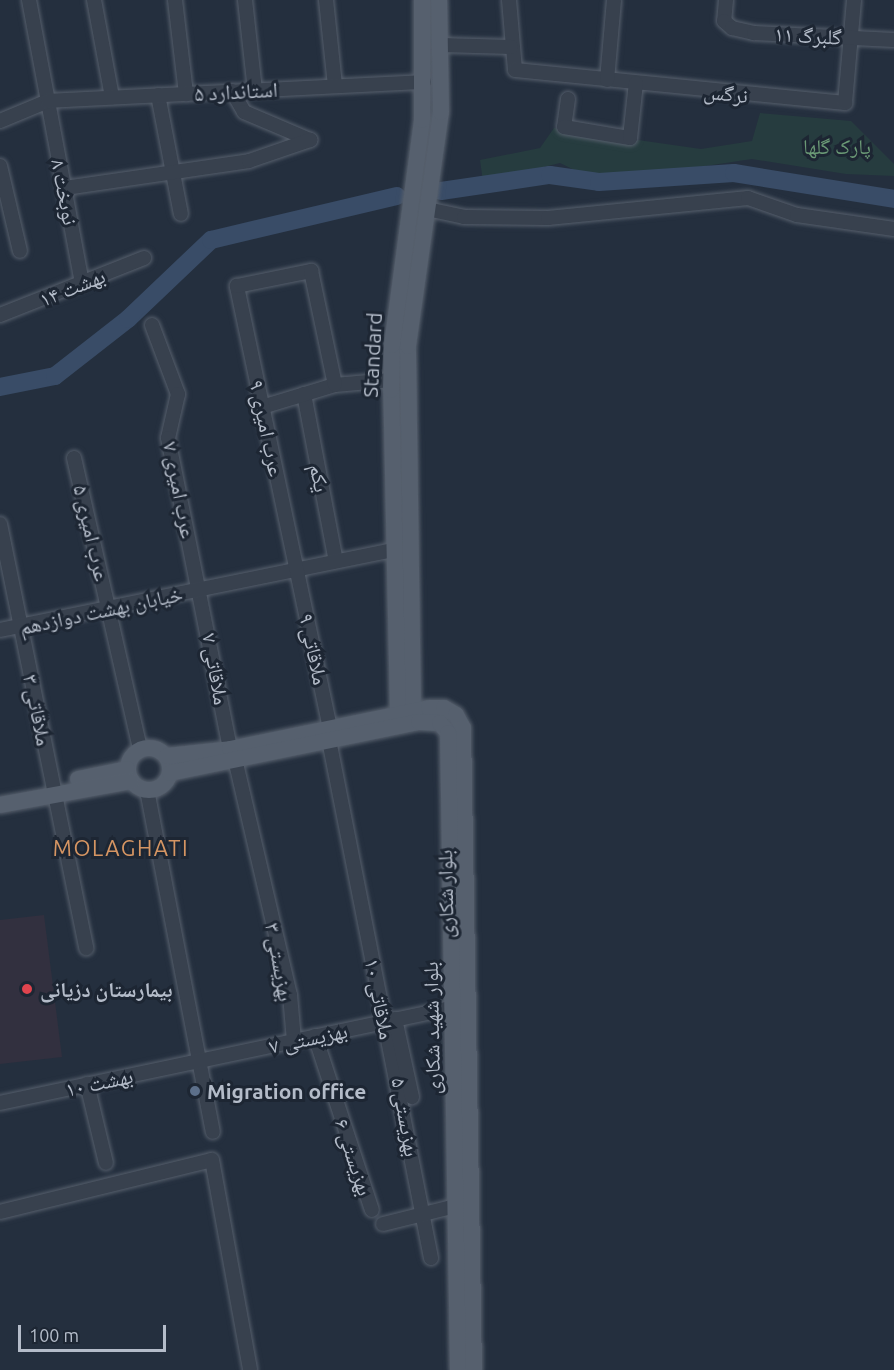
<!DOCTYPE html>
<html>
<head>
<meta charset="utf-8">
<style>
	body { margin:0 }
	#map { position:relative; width:894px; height:1370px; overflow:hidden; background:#242f3e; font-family:Ubuntu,"Noto Naskh Arabic",sans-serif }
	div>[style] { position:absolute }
	.medical>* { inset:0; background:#32303f }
	.green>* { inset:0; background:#263c3f }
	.river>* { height:18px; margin:-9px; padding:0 9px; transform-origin:9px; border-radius:9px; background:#394c67 }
	.roads { filter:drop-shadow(0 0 2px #565f6c) drop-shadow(0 0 2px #565f6c) }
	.minor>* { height:14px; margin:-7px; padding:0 7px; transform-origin:7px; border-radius:7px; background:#38414e }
	.major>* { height:16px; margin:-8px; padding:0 8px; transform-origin:8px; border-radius:8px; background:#56606e }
	.major>.ring { margin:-8px; padding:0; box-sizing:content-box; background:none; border:16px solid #56606e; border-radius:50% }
	.dots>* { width:16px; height:16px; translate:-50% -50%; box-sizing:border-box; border:3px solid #1d2633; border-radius:50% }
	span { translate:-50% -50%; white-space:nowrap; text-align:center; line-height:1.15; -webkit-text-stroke:6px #1d2633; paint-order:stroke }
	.street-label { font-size:21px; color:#b4bcc9 }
	.park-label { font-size:21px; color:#6b9a76 }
	.poi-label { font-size:21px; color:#b4bcc9; font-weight:700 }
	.left { translate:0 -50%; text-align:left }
	.neighbourhood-label { font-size:22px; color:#d59563; letter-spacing:1.5px }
	.scale { position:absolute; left:18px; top:1325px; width:148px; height:27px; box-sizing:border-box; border:3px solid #b4bcc9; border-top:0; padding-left:8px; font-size:18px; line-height:21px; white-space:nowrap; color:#b4bcc9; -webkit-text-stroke:4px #1d2633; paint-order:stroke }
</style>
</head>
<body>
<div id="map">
	<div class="medical">
		<div style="clip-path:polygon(44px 915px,62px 1057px,0 1064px,0 920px)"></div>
	</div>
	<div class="green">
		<div style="clip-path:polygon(760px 113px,851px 121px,894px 164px,894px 176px,846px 174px,752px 159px,599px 182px,560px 163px,483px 182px,480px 160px,540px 148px,554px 128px,701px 149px,752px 141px)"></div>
	</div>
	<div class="river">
		<div style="left:441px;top:191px;width:110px;rotate:-8.4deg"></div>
		<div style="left:550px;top:175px;width:49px;rotate:8.1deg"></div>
		<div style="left:599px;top:182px;width:135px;rotate:-3.8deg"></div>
		<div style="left:734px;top:173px;width:162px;rotate:9.2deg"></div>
		<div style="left:0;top:387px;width:56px;rotate:-11.3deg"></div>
		<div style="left:55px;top:376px;width:93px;rotate:-38deg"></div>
		<div style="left:128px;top:319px;width:115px;rotate:-43.6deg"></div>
		<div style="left:211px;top:240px;width:191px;rotate:-13.3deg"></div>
	</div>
	<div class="roads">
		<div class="minor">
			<div style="left:29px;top:0;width:288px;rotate:79.4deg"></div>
			<div style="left:94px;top:0;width:99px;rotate:79.5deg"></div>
			<div style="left:175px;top:0;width:95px;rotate:83.3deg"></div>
			<div style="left:245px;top:0;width:91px;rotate:83.7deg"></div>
			<div style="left:326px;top:0;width:86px;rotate:84deg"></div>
			<div style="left:509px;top:0;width:70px;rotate:85.1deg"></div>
			<div style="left:515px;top:70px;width:332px;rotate:5.7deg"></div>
			<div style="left:845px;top:103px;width:103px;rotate:-85deg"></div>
			<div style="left:726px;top:0;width:21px;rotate:95deg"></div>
			<div style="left:724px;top:21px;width:11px;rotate:41deg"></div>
			<div style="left:732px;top:28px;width:23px;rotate:13deg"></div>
			<div style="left:754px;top:33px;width:140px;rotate:2.9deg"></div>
			<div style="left:441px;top:45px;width:70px;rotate:1.6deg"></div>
			<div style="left:607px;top:80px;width:80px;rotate:-85deg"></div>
			<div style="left:232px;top:91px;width:24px;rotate:60deg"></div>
			<div style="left:244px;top:112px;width:72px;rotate:23deg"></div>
			<div style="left:158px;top:95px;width:121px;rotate:79.1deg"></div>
			<div style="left:568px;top:99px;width:28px;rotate:98deg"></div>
			<div style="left:564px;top:127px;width:67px;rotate:9.5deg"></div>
			<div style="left:630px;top:138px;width:55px;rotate:-83.8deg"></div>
			<div style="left:0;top:121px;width:52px;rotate:-22.6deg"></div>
			<div style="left:48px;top:101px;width:376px;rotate:-2.9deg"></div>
			<div style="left:0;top:166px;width:87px;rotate:76.8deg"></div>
			<div style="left:65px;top:188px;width:186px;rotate:-8.3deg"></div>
			<div style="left:249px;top:161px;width:65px;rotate:-19deg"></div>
			<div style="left:427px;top:209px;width:38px;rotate:12deg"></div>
			<div style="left:464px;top:217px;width:84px;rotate:0.7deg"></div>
			<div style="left:548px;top:218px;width:201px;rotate:-5.7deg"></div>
			<div style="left:748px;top:198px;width:52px;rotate:19.1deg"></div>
			<div style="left:797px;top:215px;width:98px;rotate:8.2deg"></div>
			<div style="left:0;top:315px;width:155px;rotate:-21.6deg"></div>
			<div style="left:152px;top:325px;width:74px;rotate:69.4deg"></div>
			<div style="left:178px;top:394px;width:45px;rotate:102.8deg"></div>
			<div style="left:168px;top:438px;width:317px;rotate:78.7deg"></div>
			<div style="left:304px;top:394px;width:170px;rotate:79.2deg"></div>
			<div style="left:262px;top:407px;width:76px;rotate:-16.8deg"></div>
			<div style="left:335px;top:385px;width:56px;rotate:-5.1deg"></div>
			<div style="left:74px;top:458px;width:297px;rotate:77.2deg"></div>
			<div style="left:0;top:524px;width:433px;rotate:78.5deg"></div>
			<div style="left:0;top:630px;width:401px;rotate:-11.5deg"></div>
			<div style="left:330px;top:728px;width:452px;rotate:-101.9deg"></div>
			<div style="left:237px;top:286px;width:76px;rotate:-11.5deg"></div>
			<div style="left:311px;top:271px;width:116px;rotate:78.1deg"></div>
			<div style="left:329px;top:740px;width:528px;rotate:78.86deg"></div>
			<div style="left:235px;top:759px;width:242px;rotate:76.9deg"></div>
			<div style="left:290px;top:995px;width:46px;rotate:85deg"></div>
			<div style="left:147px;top:790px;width:348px;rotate:79.1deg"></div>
			<div style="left:395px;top:1019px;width:80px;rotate:77.7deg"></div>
			<div style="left:315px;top:1036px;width:183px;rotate:71.9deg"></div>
			<div style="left:87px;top:1084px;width:81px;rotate:76.5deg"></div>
			<div style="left:0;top:1103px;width:464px;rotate:-11.9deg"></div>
			<div style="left:0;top:1212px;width:218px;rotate:-13.8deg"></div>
			<div style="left:212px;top:1160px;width:213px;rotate:79.7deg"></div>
			<div style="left:383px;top:1224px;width:75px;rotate:-13.9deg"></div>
		</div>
		<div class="major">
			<div style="left:413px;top:710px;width:364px;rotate:-90.8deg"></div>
			<div style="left:408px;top:346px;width:236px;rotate:-82deg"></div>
			<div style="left:441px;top:112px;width:112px;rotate:-91deg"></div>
			<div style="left:398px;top:713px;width:323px;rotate:-91.2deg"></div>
			<div style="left:391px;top:390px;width:45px;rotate:-88.7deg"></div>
			<div style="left:392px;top:345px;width:227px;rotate:-82.4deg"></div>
			<div style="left:422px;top:120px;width:120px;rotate:-90deg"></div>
			<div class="ring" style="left:128px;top:748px;width:26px;height:26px"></div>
			<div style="left:167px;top:756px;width:63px;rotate:-6.3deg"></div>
			<div style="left:230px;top:749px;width:203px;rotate:-11.6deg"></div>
			<div style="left:429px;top:708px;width:15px"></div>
			<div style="left:444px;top:708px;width:14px;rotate:30deg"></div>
			<div style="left:456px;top:715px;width:15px;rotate:62deg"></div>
			<div style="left:463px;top:728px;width:642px;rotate:89.02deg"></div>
			<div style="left:170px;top:773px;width:254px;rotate:-11.6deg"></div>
			<div style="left:419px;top:722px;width:21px;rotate:3deg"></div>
			<div style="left:440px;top:723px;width:13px;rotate:51deg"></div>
			<div style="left:448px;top:733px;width:637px;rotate:89.1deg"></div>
			<div style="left:78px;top:779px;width:50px;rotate:-11.5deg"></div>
			<div style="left:0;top:805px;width:133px;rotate:-10.4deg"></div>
		</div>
	</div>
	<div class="dots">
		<div style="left:27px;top:989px;background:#e0444e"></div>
		<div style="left:195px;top:1091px;background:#5c6f8a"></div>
	</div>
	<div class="street-label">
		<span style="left:808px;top:35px;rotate:3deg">گلبرگ ۱۱</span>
		<span style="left:236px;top:91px;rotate:-3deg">۵ استاندارد</span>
		<span style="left:726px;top:93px;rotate:6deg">نرگس</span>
		<span style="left:65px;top:192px;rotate:79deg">۸ نوبخت</span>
		<span style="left:72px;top:287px;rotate:-22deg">بهشت ۱۴</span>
		<span style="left:372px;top:355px;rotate:-87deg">Standard</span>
		<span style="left:267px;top:428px;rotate:78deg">۹ عرب امیری</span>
		<span style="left:320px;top:478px;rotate:79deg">یکم</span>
		<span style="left:180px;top:490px;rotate:79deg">۷ عرب امیری</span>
		<span style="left:92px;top:533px;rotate:77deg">۵ عرب امیری</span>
		<span style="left:101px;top:610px;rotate:-12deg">خیابان بهشت دوازدهم</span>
		<span style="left:314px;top:649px;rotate:78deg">ملاقاتی ۹</span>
		<span style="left:216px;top:669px;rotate:80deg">۷ ملاقاتی</span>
		<span style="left:38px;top:710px;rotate:79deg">ملاقاتی ۳</span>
		<span style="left:445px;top:894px;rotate:-91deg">بلوار شکاری</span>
		<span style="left:280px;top:962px;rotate:80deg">۳ بهزیستی</span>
		<span style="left:380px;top:999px;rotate:79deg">۱۰ ملاقاتی</span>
		<span style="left:431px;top:1028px;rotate:-91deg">بلوار شهید شکاری</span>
		<span style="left:308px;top:1038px;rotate:-12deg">۷ بهزیستی</span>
		<span style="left:99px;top:1082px;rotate:-12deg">بهشت ۱۰</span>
		<span style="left:406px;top:1117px;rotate:80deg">۵ بهزیستی</span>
		<span style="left:354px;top:1157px;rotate:72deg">بهزیستی ۶</span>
	</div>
	<div class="park-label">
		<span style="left:837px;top:146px">پارک گلها</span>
	</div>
	<div class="poi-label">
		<span class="left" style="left:40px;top:989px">بیمارستان دزیانی</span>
		<span class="left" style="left:207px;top:1091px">Migration office</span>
	</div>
	<div class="neighbourhood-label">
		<span style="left:121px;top:848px">MOLAGHATI</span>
	</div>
	<div class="scale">100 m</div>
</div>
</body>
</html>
